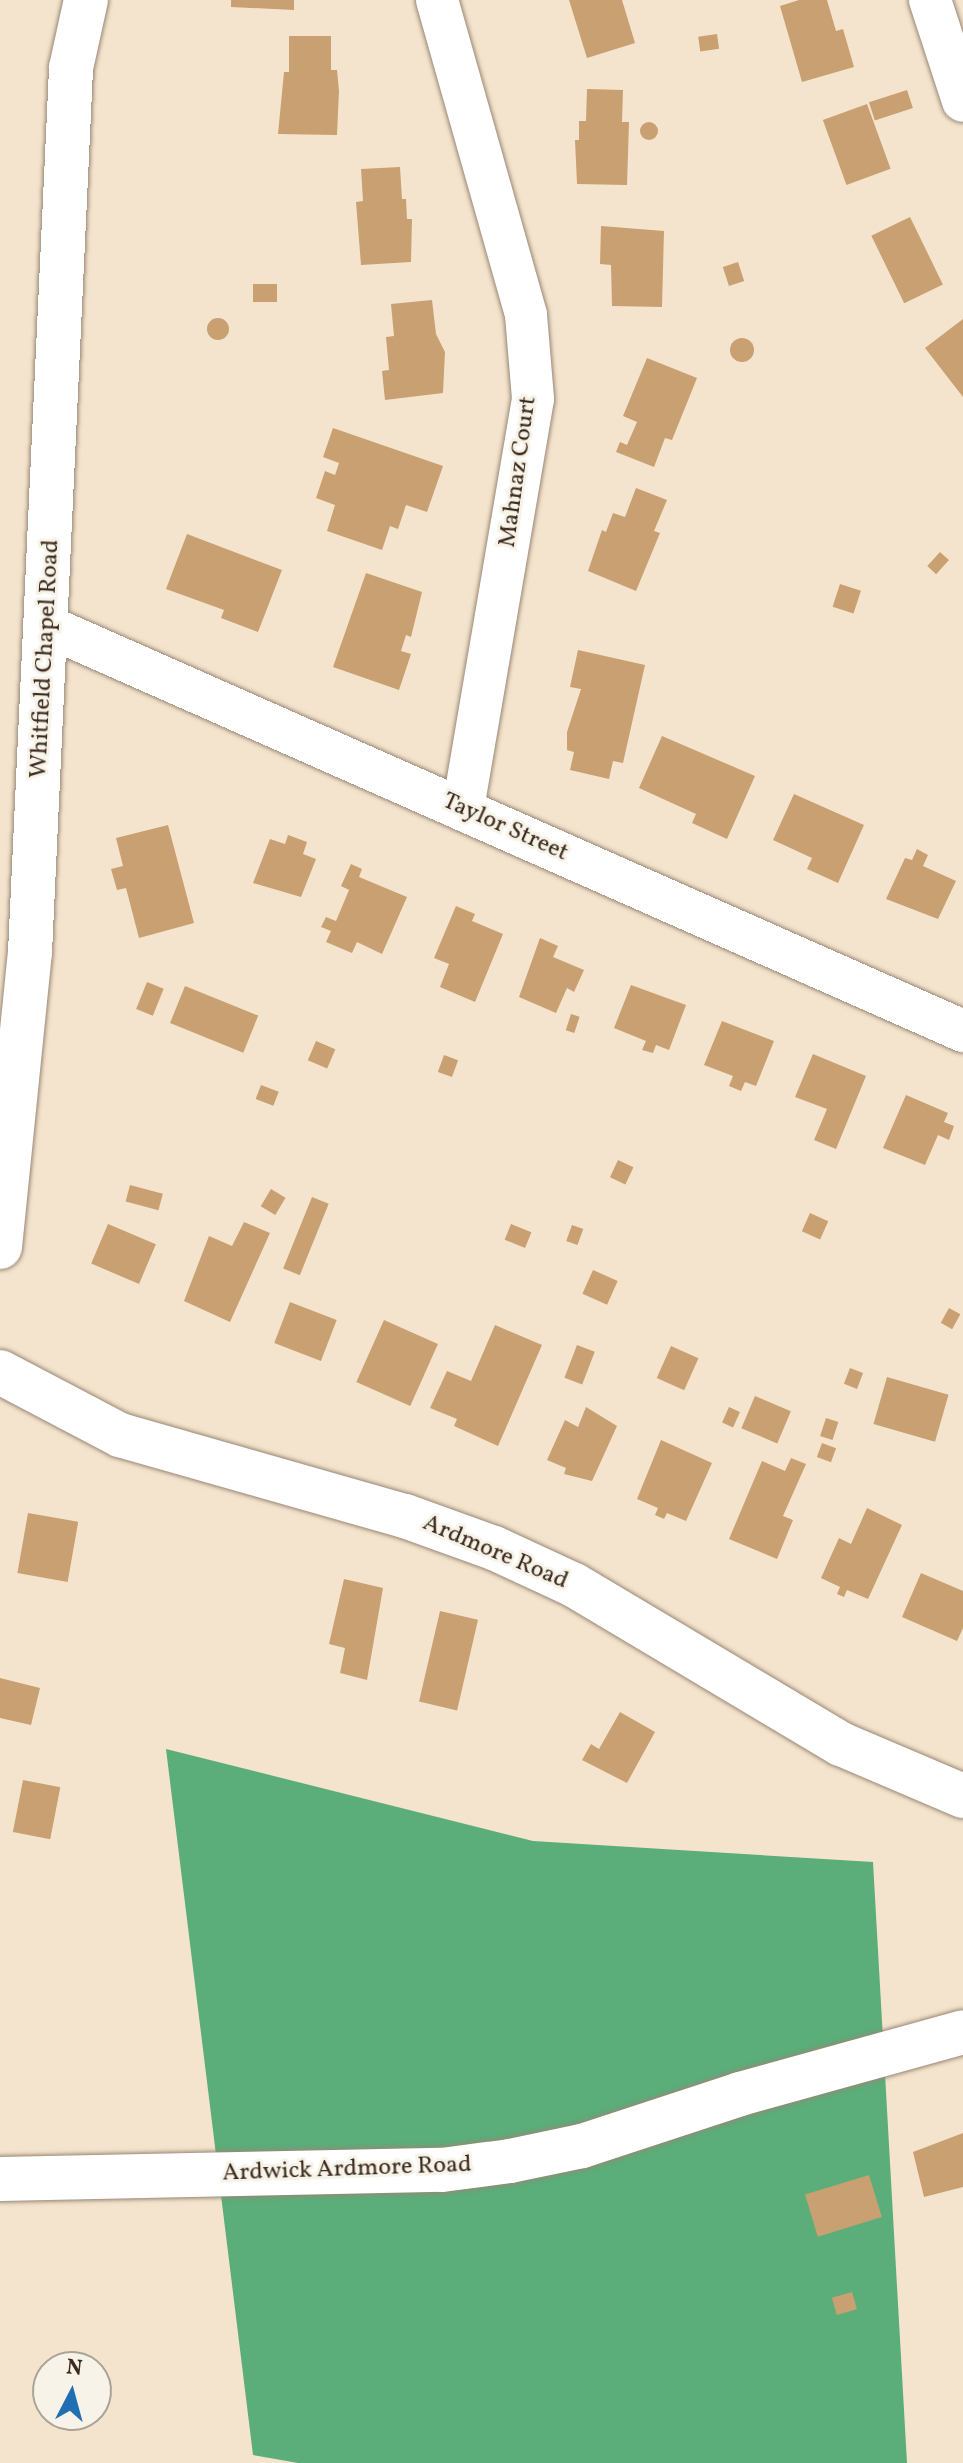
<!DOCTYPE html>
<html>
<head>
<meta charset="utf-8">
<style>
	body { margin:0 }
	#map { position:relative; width:963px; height:2463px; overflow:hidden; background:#f5e4cd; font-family:Vollkorn,serif }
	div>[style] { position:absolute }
	.forest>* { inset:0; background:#5bad7a }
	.building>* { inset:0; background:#c8a071; transform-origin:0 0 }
	.round { border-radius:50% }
	.roads { filter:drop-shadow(0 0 2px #988776) drop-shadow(0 0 2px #988776) }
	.street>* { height:42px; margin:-21px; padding:0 21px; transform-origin:21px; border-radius:21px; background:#fff }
	.secondary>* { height:44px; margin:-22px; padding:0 22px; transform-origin:22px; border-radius:22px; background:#fff }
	span { translate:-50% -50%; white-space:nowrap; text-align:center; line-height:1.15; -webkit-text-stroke:6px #f7f3e8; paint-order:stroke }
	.street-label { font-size:24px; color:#3b2a1e }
	.north { position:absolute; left:32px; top:2351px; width:80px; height:80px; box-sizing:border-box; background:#f7f3e8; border:2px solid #aca397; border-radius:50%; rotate:6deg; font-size:22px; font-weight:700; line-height:32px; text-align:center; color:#3b2a1e }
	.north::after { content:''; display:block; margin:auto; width:28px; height:36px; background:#1f6fb2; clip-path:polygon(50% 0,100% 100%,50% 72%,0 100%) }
</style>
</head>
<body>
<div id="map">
	<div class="forest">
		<div style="clip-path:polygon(166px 1749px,533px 1841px,873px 1862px,907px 2463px,298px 2463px,253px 2455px)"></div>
	</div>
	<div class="building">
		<div style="clip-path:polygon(231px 0,294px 0,294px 10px,231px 7px)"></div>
		<div style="clip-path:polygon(569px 0,622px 0,635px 43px,587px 58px)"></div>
		<div style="clip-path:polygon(799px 0,827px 0,836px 31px,843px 29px,854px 67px,802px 82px,780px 6px)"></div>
		<div style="left:717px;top:34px;width:15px;height:19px;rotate:82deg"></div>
		<div style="clip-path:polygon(289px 36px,331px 36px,331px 70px,337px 70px,339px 91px,337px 135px,278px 134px,284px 72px,289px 72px)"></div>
		<div style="clip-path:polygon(587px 89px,623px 90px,622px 122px,629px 122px,627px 185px,577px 184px,575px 140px,579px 140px,579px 121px,586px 121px)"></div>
		<div style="left:907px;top:90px;width:19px;height:40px;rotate:72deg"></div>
		<div style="left:867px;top:104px;width:69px;height:47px;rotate:70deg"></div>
		<div class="round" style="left:640px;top:122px;width:18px;height:18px"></div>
		<div style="clip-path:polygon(400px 167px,402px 199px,406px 199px,407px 219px,412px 219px,411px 262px,361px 265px,356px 202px,363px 201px,361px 169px)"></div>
		<div style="left:910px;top:217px;width:75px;height:43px;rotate:64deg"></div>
		<div style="clip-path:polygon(601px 226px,664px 231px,662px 307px,612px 306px,611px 265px,600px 264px)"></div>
		<div style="left:738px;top:262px;width:20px;height:16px;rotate:72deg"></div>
		<div style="left:253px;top:284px;width:24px;height:18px"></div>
		<div style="clip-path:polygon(432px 300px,436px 334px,445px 352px,443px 393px,385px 400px,382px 371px,389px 370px,386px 337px,394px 336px,391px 304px)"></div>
		<div class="round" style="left:207px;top:318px;width:22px;height:22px"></div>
		<div style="clip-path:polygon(963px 319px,963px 397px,925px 348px)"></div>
		<div class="round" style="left:730px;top:338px;width:24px;height:24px"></div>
		<div style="clip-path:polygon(647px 358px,697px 378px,672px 440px,665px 438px,654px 467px,616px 452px,620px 442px,627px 445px,637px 422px,623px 416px)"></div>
		<div style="clip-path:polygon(333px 428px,443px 466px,427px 512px,406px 505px,398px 529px,390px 526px,382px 550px,327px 531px,335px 505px,316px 498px,325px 471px,335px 475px,339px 463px,323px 457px)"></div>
		<div style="clip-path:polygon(636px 488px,667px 500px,654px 531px,660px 533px,636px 591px,588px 571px,602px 530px,606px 532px,613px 513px,625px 517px)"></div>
		<div style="clip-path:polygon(187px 534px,282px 570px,258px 632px,221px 618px,224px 610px,166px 589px)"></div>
		<div style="left:940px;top:552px;width:12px;height:19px;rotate:42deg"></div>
		<div style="clip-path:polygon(366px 573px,422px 592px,411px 637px,406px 635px,401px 651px,411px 654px,399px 690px,333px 667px)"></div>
		<div style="left:840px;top:584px;width:22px;height:24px;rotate:18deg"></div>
		<div style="clip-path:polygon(578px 650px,645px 665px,623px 763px,613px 761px,609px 779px,570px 770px,574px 752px,567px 750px,567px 732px,581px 689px,570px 687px)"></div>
		<div style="clip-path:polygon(662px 736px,755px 776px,727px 839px,692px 823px,696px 814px,639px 788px)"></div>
		<div style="clip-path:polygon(794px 794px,864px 825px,838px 883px,807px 869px,812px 858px,773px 840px)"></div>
		<div style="clip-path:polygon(168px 825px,194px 923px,139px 938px,126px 888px,117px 890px,111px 869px,123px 866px,116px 838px)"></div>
		<div style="clip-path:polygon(288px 835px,307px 842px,303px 854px,316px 859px,301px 897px,253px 883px,270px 839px,285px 844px)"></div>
		<div style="clip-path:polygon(917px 849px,928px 855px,923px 866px,956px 881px,938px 919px,886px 899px,905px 858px,912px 860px)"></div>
		<div style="clip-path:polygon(351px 864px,362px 869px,359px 877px,407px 897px,382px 954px,357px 942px,352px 953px,326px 942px,331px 931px,321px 927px,326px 917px,336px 921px,349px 890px,341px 886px)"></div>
		<div style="clip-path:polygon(456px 906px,475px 914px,472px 921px,503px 934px,475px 1002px,440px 987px,449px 964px,434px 958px)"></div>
		<div style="clip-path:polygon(540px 938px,558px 946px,553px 957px,584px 970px,574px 992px,567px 988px,556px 1013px,519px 997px)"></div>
		<div style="left:147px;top:982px;width:18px;height:29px;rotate:22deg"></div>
		<div style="clip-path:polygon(631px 985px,686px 1005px,669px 1050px,656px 1045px,653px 1053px,642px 1050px,646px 1041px,614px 1028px)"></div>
		<div style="left:185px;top:986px;width:79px;height:40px;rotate:22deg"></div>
		<div style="left:571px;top:1014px;width:9px;height:17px;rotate:18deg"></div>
		<div style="clip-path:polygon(722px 1021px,774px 1041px,756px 1086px,745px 1082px,741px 1091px,729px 1086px,733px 1076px,704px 1065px)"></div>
		<div style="left:316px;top:1041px;width:21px;height:21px;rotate:23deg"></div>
		<div style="clip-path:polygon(813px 1054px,866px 1076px,836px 1149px,814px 1140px,827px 1109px,795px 1097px)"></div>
		<div style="left:444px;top:1055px;width:15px;height:18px;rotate:20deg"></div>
		<div style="left:261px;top:1085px;width:19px;height:15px;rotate:21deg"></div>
		<div style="clip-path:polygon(906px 1095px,948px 1113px,944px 1122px,954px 1126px,949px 1140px,938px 1135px,925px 1165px,883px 1148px)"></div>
		<div style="left:618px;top:1160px;width:17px;height:19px;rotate:25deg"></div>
		<div style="left:130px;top:1185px;width:34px;height:17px;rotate:15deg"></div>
		<div style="left:271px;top:1189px;width:17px;height:20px;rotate:31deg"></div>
		<div style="left:312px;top:1197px;width:18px;height:77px;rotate:22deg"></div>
		<div style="left:810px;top:1213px;width:20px;height:20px;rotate:24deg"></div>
		<div style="clip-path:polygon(244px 1222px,270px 1233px,230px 1322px,184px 1301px,209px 1236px,232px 1246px)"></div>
		<div style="left:108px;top:1224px;width:52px;height:43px;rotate:23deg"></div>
		<div style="left:511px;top:1224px;width:22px;height:17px;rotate:22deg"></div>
		<div style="left:572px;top:1225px;width:12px;height:17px;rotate:20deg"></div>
		<div style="left:593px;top:1270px;width:27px;height:26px;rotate:24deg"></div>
		<div style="left:290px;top:1302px;width:50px;height:44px;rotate:21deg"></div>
		<div style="left:949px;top:1308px;width:13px;height:17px;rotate:29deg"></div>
		<div style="left:384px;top:1320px;width:59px;height:68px;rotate:24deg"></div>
		<div style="clip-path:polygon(495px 1325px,542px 1345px,498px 1446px,454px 1426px,457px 1419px,430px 1408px,447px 1371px,471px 1381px)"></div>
		<div style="left:577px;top:1345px;width:19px;height:35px;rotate:21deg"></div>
		<div style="left:671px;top:1346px;width:30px;height:35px;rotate:24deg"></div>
		<div style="left:850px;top:1368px;width:14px;height:17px;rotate:21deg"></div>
		<div style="left:887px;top:1377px;width:64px;height:49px;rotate:16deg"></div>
		<div style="left:755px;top:1396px;width:39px;height:35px;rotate:23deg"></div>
		<div style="clip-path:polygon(586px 1407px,617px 1426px,592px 1481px,564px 1474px,566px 1468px,547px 1460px,565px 1420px,578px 1427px)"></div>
		<div style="left:729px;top:1407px;width:12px;height:17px;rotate:24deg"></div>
		<div style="left:826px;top:1418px;width:13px;height:19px;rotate:18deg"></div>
		<div style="clip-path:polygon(661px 1440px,712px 1463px,686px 1521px,667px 1513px,664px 1519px,655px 1515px,658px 1508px,637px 1499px)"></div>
		<div style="left:822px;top:1443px;width:15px;height:15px;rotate:20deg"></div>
		<div style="clip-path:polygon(791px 1458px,806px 1464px,783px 1516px,793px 1520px,777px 1559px,729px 1539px,762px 1461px,785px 1471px)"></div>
		<div style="clip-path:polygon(867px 1508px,902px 1525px,868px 1599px,847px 1590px,844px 1597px,837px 1594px,840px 1587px,821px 1578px,839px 1538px,851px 1544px)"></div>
		<div style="left:28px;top:1513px;width:51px;height:61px;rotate:10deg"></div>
		<div style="clip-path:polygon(921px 1573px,963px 1591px,963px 1628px,957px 1641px,902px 1617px)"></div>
		<div style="clip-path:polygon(344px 1579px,383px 1588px,367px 1680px,340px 1673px,345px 1648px,329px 1644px)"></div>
		<div style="left:440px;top:1611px;width:39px;height:93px;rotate:13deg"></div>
		<div style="clip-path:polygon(0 1678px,40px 1688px,31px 1725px,0 1718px)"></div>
		<div style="clip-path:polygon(620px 1712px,655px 1732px,627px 1783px,582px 1760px,591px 1744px,599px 1749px)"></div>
		<div style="left:23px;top:1780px;width:38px;height:53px;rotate:11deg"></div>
		<div style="clip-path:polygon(963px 2133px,963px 2187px,924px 2197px,913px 2152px)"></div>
		<div style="left:869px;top:2175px;width:44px;height:67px;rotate:73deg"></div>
		<div style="left:852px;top:2292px;width:18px;height:21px;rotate:74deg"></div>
	</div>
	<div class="roads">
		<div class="street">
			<div style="left:437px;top:0;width:327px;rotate:74.2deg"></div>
			<div style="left:526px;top:315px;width:84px;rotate:85.2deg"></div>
			<div style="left:533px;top:399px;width:417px;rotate:99.7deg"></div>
			<div style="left:930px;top:0;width:106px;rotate:71.9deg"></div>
			<div style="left:47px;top:626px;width:1002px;rotate:23.85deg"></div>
		</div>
		<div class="secondary">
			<div style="left:0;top:1247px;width:297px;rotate:-84.2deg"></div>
			<div style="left:30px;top:952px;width:885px;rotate:-87.34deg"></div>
			<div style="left:71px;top:68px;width:70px;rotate:-77.6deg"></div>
			<div style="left:0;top:1372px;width:136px;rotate:27.7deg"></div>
			<div style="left:120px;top:1435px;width:296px;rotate:15.9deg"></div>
			<div style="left:405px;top:1516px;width:95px;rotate:19.8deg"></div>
			<div style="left:494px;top:1548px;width:88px;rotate:24.8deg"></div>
			<div style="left:574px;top:1585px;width:311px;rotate:30.8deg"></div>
			<div style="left:841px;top:1744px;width:133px;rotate:23.1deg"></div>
			<div style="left:0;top:2179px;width:442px;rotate:-1.2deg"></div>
			<div style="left:442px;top:2170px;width:69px;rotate:-7.5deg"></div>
			<div style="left:510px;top:2161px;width:74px;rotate:-11.8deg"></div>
			<div style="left:582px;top:2146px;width:166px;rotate:-18.2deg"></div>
			<div style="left:740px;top:2094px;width:231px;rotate:-15.5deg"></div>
		</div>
	</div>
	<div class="street-label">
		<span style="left:519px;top:472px;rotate:-82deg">Mahnaz Court</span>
		<span style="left:46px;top:659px;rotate:-87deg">Whitfield Chapel Road</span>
		<span style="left:505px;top:828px;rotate:24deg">Taylor Street</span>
		<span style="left:495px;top:1553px;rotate:23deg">Ardmore Road</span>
		<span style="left:347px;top:2170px;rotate:-2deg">Ardwick Ardmore Road</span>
	</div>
	<div class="north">N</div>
</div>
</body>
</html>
